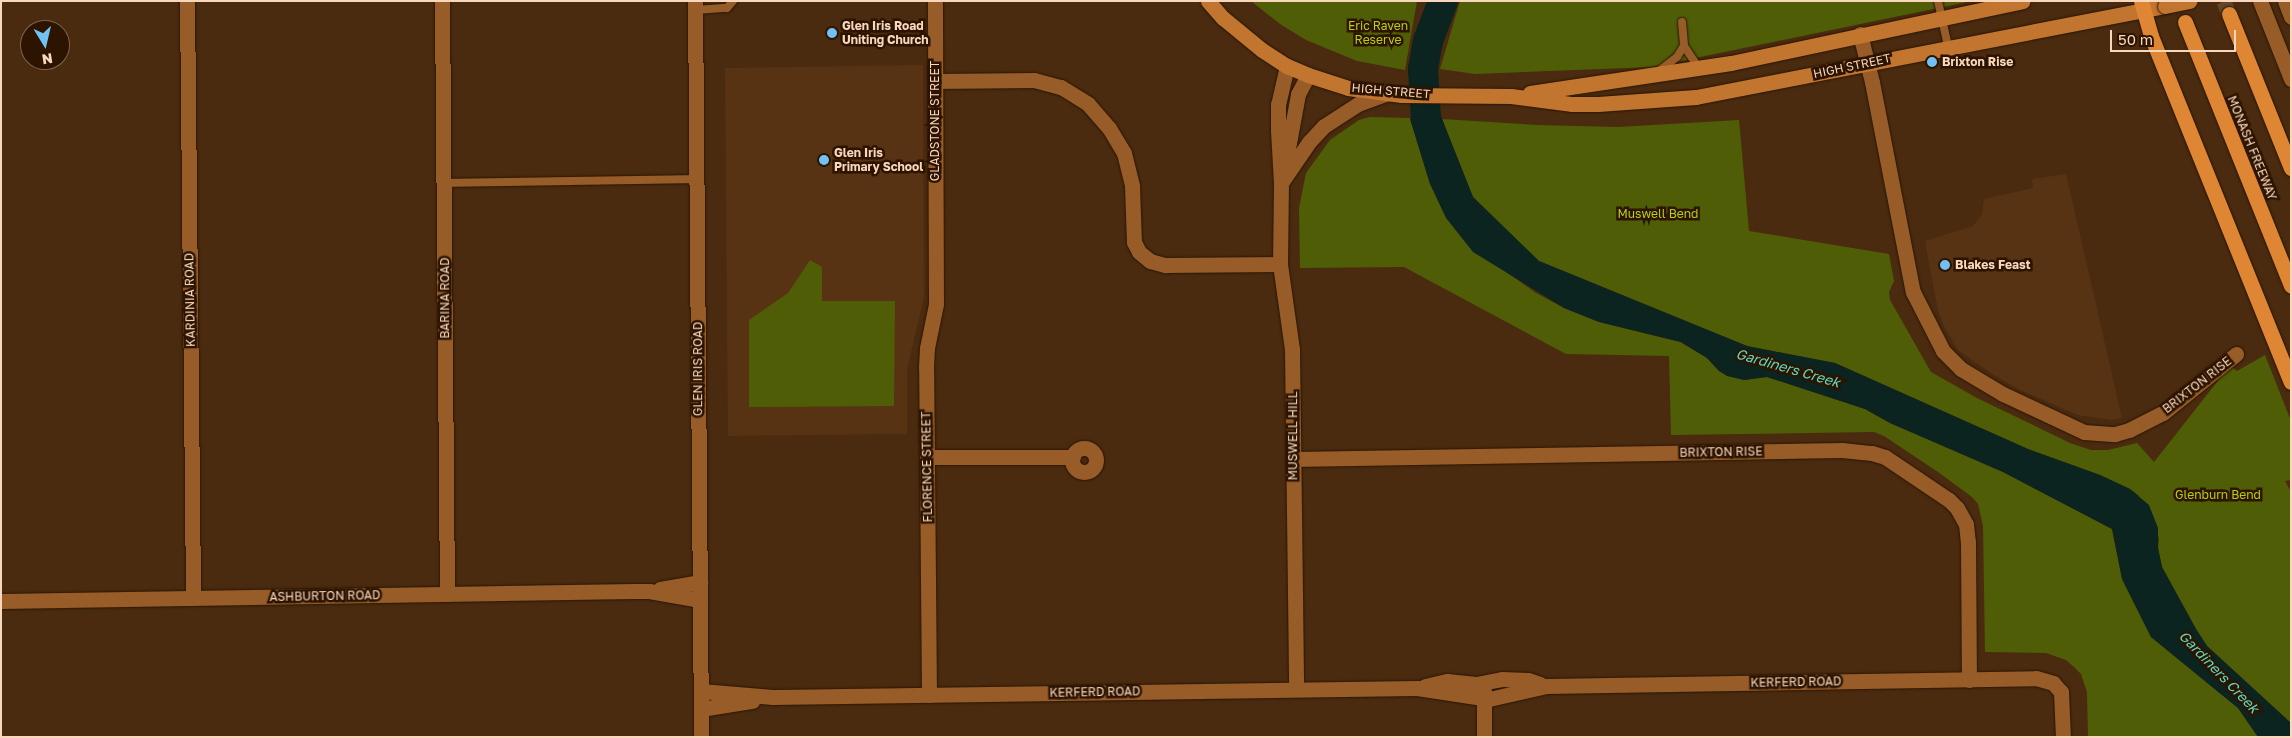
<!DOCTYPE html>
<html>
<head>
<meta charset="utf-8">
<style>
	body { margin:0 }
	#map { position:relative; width:2292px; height:738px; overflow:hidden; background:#4a2b0f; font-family:"Golos Text",sans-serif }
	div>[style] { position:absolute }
	.built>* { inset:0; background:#573314 }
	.green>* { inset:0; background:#505d07 }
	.water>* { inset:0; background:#0b241f }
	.river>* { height:30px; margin:-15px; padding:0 15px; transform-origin:15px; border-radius:15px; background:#0b241f }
	.highway-tunnel>* { height:15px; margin-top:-7.5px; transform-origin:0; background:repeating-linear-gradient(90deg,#644529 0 15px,transparent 0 23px) }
	.roads { filter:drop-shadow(0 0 1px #291606) drop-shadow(0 0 1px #291606) }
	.lane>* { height:8px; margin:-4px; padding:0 4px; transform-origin:4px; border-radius:4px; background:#975c27 }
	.street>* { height:15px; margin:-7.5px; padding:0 7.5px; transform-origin:7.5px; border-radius:7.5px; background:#975c27 }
	.street>.ring { margin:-7.5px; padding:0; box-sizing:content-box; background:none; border:15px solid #975c27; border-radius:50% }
	.secondary>* { height:15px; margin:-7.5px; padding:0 7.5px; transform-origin:7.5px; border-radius:7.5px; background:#975c27 }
	.primary>* { height:15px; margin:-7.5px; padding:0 7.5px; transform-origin:7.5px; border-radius:7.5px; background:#c2752f }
	.highway>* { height:15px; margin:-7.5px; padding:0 7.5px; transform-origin:7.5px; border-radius:7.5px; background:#df8635 }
	.bridges { filter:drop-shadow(0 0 1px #291606) drop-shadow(0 0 1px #291606) }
	.primary-bridge>* { height:15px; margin:-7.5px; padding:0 7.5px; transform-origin:7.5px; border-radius:7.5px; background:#c2752f }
	.dots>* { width:14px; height:14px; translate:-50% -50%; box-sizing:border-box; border:2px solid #2c1401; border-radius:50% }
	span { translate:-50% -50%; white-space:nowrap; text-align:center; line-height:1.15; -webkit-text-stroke:5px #2c1401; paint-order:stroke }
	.poi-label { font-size:12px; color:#f9d7bd; font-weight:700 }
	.left { translate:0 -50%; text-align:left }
	.park-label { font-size:12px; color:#b6d20a }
	.street-label { font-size:12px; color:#f9d7bd }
	.water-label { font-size:14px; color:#5ed8c1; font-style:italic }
	.frame { position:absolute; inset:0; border:2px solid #f9d7bd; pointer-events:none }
	.north { position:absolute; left:20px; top:20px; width:50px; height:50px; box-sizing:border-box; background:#2c1401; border:1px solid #7e624c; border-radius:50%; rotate:171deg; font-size:14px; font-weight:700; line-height:20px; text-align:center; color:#f9d7bd }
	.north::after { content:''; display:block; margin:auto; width:18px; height:22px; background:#72c1f5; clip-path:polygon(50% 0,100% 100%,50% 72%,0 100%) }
	.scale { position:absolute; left:2110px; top:30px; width:126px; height:22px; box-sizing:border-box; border:2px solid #f9d7bd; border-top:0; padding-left:6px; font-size:15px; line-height:18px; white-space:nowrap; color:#f9d7bd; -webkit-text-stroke:4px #2c1401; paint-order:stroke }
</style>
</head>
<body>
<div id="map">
	<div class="built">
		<div style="clip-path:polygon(923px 65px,924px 297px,907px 369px,907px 434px,728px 436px,725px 68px)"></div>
		<div style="clip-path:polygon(2066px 174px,2122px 418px,2112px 420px,2078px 415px,2018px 389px,1994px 375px,1958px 350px,1944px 326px,1938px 310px,1925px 241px,1973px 226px,1982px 214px,1984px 199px,2033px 188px,2032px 179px)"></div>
	</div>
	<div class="green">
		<div style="clip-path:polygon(1251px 1px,1417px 1px,1405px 70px,1357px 61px,1306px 40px,1280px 24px)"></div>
		<div style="clip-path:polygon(1460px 1px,1972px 1px,1652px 67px,1475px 74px,1440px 69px)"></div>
		<div style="clip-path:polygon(1370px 117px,1410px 118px,1430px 184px,1506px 272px,1536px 293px,1564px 308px,1599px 322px,1680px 342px,1707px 358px,1719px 371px,1744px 380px,1767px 377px,1865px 409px,1890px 423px,2003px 472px,2112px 529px,2122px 579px,2151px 637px,2238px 708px,2258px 737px,2088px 737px,2087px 692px,2081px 674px,2074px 667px,2066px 660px,2046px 653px,1985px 652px,1983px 526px,1978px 504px,1972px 497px,1938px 472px,1884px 436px,1874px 432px,1671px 435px,1669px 356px,1566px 354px,1404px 267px,1300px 268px,1299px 208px,1306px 173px,1330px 140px,1359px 120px)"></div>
		<div style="clip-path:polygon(1442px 119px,1537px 125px,1618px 127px,1739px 120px,1749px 231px,1889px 254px,1894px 281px,1889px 292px,1890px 300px,1931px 372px,1977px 398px,2070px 443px,2091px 450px,2108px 450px,2137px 443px,2154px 462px,2228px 368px,2233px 368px,2237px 371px,2265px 355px,2291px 421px,2291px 480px,2285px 481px,2291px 492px,2291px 723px,2207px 646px,2196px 629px,2162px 567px,2158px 548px,2159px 538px,2138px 495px,2130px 489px,2100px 475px,2028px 449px,1835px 363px,1747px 346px,1539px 261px,1473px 197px)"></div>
		<div style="clip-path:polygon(810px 260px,822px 267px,822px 301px,895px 301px,894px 406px,749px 407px,749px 320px,788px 293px)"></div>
	</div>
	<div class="water">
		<div style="clip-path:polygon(1410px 119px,1442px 119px,1473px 197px,1539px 261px,1747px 346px,1835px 363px,2028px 449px,2100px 475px,2130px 489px,2149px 505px,2158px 528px,2158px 548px,2162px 567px,2196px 629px,2207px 646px,2291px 723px,2291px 737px,2258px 737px,2238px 708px,2151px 637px,2122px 579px,2112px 529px,2003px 472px,1890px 423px,1865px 409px,1767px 377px,1744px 380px,1727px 376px,1719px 371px,1707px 358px,1681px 342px,1599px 322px,1564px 308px,1473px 252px,1446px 218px,1430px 184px)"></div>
	</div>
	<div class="river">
		<div style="left:1440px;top:158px;width:42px;rotate:-109.3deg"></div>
		<div style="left:1426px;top:118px;width:49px;rotate:-93.5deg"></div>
		<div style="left:1423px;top:69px;width:28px;rotate:-80deg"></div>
		<div style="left:1428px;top:41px;width:43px;rotate:-69.4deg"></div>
	</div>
	<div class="highway-tunnel">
		<div style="left:2224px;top:1px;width:14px;rotate:69deg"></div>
	</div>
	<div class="roads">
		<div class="lane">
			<div style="left:1938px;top:1px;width:46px;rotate:77.5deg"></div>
			<div style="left:695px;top:10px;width:32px;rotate:-4deg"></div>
			<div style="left:727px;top:8px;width:9px;rotate:-49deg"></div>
			<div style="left:1682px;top:22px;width:24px;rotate:85deg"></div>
			<div style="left:1684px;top:46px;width:27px;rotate:56deg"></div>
			<div style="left:1659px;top:71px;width:23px;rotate:-38deg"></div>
			<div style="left:1677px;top:57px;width:13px;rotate:-58deg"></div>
			<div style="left:444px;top:183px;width:253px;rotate:-0.9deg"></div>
		</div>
		<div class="street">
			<div style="left:187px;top:1px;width:597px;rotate:89.42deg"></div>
			<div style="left:442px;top:1px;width:593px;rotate:89.52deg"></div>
			<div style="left:1860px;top:34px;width:49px;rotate:76deg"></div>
			<div style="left:1872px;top:82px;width:214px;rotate:79deg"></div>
			<div style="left:1913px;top:292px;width:66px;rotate:63deg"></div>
			<div style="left:1943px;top:351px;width:25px;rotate:45deg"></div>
			<div style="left:1961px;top:369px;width:49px;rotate:30.8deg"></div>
			<div style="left:2003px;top:394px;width:89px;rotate:25.1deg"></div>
			<div style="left:2084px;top:432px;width:31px;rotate:4deg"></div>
			<div style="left:2115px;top:434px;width:15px;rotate:-16deg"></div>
			<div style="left:2129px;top:430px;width:38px;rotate:-27deg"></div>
			<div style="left:2163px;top:413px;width:94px;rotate:-38.9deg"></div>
			<div style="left:1287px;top:66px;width:39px;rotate:103deg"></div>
			<div style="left:1278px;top:104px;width:26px;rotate:90deg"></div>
			<div style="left:1278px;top:130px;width:53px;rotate:86.8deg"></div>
			<div style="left:1281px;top:183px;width:81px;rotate:90.7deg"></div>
			<div style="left:1280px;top:264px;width:86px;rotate:82deg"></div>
			<div style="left:1292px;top:349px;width:340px;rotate:89.3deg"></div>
			<div style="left:935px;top:81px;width:99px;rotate:-0.6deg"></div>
			<div style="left:1034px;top:80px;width:28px;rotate:15deg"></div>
			<div style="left:1061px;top:87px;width:32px;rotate:32deg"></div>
			<div style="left:1088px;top:104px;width:32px;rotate:49deg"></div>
			<div style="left:1109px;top:128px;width:29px;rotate:59deg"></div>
			<div style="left:1124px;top:153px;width:34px;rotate:76deg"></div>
			<div style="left:1132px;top:186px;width:56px;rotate:88deg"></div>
			<div style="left:1134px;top:242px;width:11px;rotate:63deg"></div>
			<div style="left:1139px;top:252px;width:14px;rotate:39deg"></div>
			<div style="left:1150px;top:261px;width:16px;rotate:15deg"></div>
			<div style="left:1165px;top:265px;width:115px;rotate:-0.5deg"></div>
			<div style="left:1285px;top:165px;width:72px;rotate:-79.6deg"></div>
			<div style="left:1298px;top:94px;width:21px;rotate:-62deg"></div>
			<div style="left:1281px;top:183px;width:50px;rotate:-55.7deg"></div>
			<div style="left:1309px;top:142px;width:22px;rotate:-47deg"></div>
			<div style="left:1324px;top:126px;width:40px;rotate:-32.9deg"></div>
			<div style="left:1358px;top:104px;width:32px;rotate:-20deg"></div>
			<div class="ring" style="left:1072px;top:448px;width:9px;height:9px"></div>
			<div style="left:927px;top:457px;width:146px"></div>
			<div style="left:1293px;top:459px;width:549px;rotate:-0.94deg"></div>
			<div style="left:1842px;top:450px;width:30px;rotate:6deg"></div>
			<div style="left:1872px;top:453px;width:14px;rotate:17deg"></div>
			<div style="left:1885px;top:457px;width:77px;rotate:33.9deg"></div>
			<div style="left:1949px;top:500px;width:11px;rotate:45deg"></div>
			<div style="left:1957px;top:508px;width:18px;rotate:61deg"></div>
			<div style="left:1966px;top:524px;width:18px;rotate:84deg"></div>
			<div style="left:1968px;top:542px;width:138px;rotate:89.6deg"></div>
			<div style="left:1425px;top:686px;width:23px;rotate:-13deg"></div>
			<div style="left:1447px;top:681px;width:29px;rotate:6deg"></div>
			<div style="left:1476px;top:684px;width:26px;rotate:-11deg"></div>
			<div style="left:1502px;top:679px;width:26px;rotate:2deg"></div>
			<div style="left:1528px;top:680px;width:13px;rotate:18deg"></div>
			<div style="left:701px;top:691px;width:72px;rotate:4.8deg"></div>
			<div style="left:773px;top:697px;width:644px;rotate:-0.8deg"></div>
			<div style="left:1417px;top:688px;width:73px;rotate:8.7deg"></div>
			<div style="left:1489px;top:699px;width:58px;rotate:-12.8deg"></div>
			<div style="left:1546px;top:686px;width:490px;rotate:-0.9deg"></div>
			<div style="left:2036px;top:678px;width:18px;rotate:16deg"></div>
			<div style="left:2053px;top:683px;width:12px;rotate:48deg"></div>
			<div style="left:2061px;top:692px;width:45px;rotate:87.5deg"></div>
			<div style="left:1484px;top:691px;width:46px;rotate:90deg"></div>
			<div style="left:929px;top:695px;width:328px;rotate:-90.5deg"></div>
			<div style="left:926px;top:367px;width:19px;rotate:-87deg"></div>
			<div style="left:927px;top:348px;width:45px;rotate:-78.4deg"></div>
			<div style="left:936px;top:304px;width:303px;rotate:-90.2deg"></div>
			<div style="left:701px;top:709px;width:52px;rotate:-8.9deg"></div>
		</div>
		<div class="secondary">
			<div style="left:695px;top:1px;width:736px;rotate:89.53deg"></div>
			<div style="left:2260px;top:1px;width:84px;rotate:68.3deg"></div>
			<div style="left:2285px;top:1px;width:17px;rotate:69deg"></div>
			<div style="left:660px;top:589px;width:41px;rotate:-9.9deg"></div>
			<div style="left:1px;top:601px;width:633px;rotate:-0.91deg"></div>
			<div style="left:634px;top:591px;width:15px"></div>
			<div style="left:649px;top:591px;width:52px;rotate:10deg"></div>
		</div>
		<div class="primary">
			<div style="left:1208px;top:1px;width:23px;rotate:49deg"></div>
			<div style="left:1223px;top:18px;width:50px;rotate:39.4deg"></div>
			<div style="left:1262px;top:50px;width:30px;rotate:33deg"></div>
			<div style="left:1287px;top:66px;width:23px;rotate:23deg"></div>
			<div style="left:1308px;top:75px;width:42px;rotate:18deg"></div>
			<div style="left:1348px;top:88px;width:54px;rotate:7.4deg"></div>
			<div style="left:1402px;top:95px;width:109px;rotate:0.5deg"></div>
			<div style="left:1511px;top:96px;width:62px;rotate:7.5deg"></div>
			<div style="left:1572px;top:104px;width:26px"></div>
			<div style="left:1598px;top:104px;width:98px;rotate:-4.1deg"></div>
			<div style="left:1696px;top:97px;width:478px;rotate:-11deg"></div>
			<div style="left:1530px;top:93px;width:203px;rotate:-8.5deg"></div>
			<div style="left:1731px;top:63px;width:298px;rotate:-12deg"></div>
		</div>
		<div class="highway">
			<div style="left:2141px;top:1px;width:36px;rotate:74deg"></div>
			<div style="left:2151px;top:36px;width:373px;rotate:68deg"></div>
			<div style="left:2229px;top:14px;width:166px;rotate:68.1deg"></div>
			<div style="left:2185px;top:22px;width:284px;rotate:68.1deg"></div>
		</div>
	</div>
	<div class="bridges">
		<div class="primary-bridge">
			<div style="left:2165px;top:6px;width:25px;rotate:-12deg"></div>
		</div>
	</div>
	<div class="dots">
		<div style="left:832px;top:33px;background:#72c1f5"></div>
		<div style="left:1932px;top:62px;background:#72c1f5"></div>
		<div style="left:824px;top:160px;background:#72c1f5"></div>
		<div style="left:1945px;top:265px;background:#72c1f5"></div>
	</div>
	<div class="poi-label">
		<span class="left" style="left:842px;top:33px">Glen Iris Road<br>Uniting Church</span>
		<span class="left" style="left:1942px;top:62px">Brixton Rise</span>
		<span class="left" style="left:834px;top:160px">Glen Iris<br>Primary School</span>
		<span class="left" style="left:1955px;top:265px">Blakes Feast</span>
	</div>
	<div class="park-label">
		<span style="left:1378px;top:33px">Eric Raven<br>Reserve</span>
		<span style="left:1658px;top:214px">Muswell Bend</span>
		<span style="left:2218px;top:495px">Glenburn Bend</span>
	</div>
	<div class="street-label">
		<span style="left:1852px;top:66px;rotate:-12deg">HIGH STREET</span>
		<span style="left:1391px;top:91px;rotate:5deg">HIGH STREET</span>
		<span style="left:935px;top:121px;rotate:-90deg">GLADSTONE STREET</span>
		<span style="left:2252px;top:148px;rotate:68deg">MONASH FREEWAY</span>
		<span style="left:445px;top:298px;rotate:-90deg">BARINA ROAD</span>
		<span style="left:190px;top:300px;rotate:-91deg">KARDINIA ROAD</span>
		<span style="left:698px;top:369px;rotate:-90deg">GLEN IRIS ROAD</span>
		<span style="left:2197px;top:385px;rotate:-38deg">BRIXTON RISE</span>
		<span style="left:1293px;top:436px;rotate:-90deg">MUSWELL HILL</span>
		<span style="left:1721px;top:452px;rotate:-1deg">BRIXTON RISE</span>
		<span style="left:927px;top:467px;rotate:-91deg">FLORENCE STREET</span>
		<span style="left:325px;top:596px;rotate:-1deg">ASHBURTON ROAD</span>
		<span style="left:1796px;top:682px;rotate:-1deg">KERFERD ROAD</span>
		<span style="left:1095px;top:692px;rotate:-1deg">KERFERD ROAD</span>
	</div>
	<div class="water-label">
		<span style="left:1788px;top:368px;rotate:16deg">Gardiners Creek</span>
		<span style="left:2219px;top:672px;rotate:46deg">Gardiners Creek</span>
	</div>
	<div class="frame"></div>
	<div class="north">N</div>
	<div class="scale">50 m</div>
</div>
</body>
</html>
